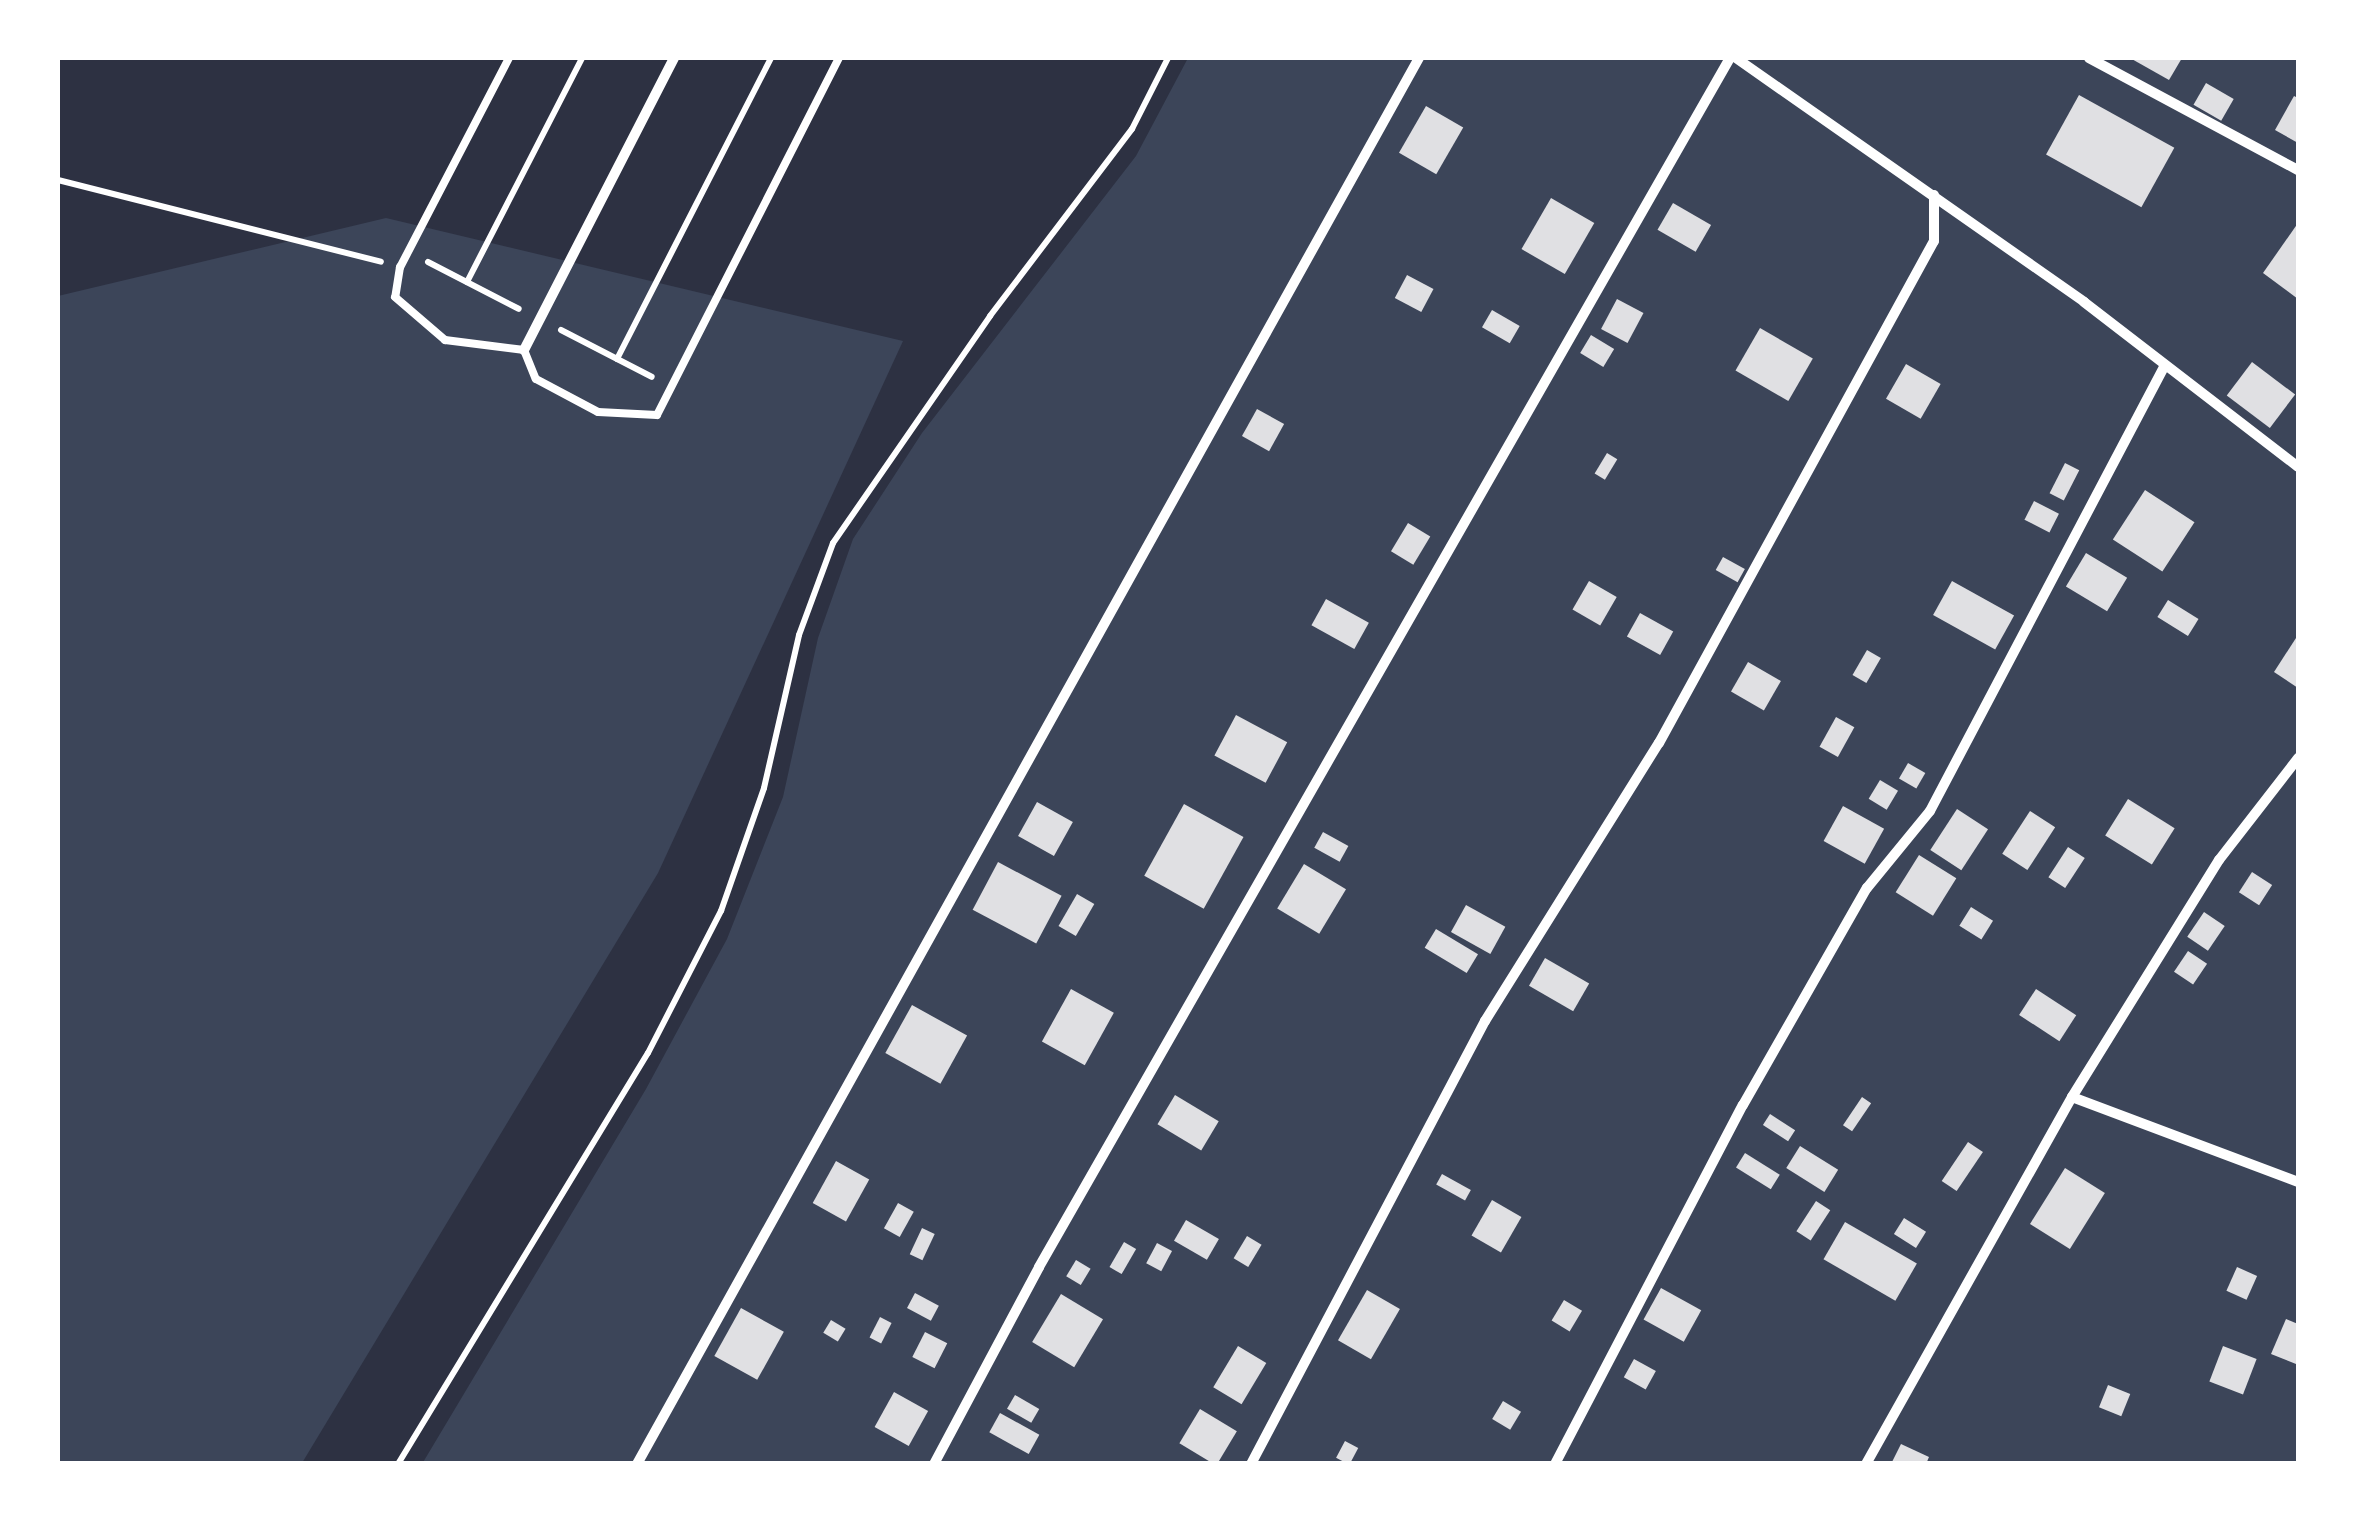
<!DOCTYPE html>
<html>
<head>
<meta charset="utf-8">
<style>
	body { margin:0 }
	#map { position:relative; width:2356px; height:1521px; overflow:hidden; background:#2d3142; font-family:"IBM Plex Serif",serif }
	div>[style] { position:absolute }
	.green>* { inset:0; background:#3c4559 }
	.building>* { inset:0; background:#e0e0e3; transform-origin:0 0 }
	.path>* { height:6px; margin:-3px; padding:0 3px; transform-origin:3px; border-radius:3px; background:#fff }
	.service>* { height:8px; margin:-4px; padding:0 4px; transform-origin:4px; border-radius:4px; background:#fff }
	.minor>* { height:10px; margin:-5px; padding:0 5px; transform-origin:5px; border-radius:5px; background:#fff }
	span { translate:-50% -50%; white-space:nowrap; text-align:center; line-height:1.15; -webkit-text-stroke:10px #fff; paint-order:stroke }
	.frame { position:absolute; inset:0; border:60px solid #fff; pointer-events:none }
</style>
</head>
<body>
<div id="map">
	<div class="green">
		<div style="clip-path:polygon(1188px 58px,2298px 58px,2298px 1463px,422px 1464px,646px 1089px,727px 939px,783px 797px,818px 638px,853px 539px,922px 433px,1136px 156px)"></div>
		<div style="clip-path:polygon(386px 218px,903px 341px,658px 873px,302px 1463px,58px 1463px,58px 296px)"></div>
	</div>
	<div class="building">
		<div style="clip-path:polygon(2130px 58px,2182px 58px,2169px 80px)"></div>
		<div style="left:2206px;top:83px;width:32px;height:25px;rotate:30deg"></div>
		<div style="left:2079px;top:95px;width:109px;height:68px;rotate:29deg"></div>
		<div style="clip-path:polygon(2294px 96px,2298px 98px,2298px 143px,2275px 130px)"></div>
		<div style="left:1426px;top:106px;width:43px;height:54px;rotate:30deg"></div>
		<div style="left:1551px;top:198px;width:50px;height:59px;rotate:30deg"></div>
		<div style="left:1673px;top:203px;width:44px;height:31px;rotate:30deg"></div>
		<div style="clip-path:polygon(2298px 223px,2298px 299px,2263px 273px)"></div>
		<div style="left:1407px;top:275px;width:30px;height:26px;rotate:28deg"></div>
		<div style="left:1617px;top:299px;width:30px;height:34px;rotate:28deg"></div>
		<div style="left:1492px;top:310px;width:32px;height:20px;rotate:30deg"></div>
		<div style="left:1760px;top:328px;width:61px;height:49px;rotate:30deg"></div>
		<div style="left:1591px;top:335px;width:27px;height:21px;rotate:31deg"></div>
		<div style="left:2252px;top:362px;width:54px;height:42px;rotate:37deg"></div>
		<div style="left:1906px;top:364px;width:40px;height:40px;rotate:30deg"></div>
		<div style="left:1257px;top:409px;width:31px;height:31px;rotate:29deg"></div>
		<div style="left:1607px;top:453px;width:12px;height:24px;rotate:31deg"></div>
		<div style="left:2065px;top:463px;width:16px;height:34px;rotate:27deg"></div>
		<div style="left:2145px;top:490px;width:59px;height:59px;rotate:33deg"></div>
		<div style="left:2034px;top:501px;width:28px;height:21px;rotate:27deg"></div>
		<div style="left:1408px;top:523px;width:26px;height:33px;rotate:31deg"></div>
		<div style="left:2086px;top:553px;width:48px;height:39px;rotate:31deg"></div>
		<div style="left:1723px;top:557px;width:25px;height:15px;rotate:29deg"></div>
		<div style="left:1589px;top:581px;width:32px;height:33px;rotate:30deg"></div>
		<div style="left:1952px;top:581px;width:71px;height:39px;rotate:29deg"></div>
		<div style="left:1326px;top:599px;width:49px;height:30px;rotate:29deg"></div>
		<div style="left:2168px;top:600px;width:36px;height:20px;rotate:32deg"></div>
		<div style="left:1640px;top:613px;width:38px;height:27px;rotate:29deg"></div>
		<div style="clip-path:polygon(2296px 638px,2298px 640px,2298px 688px,2274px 672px)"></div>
		<div style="left:1867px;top:650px;width:16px;height:29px;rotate:30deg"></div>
		<div style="left:1748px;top:662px;width:38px;height:34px;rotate:30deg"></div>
		<div style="left:1236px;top:715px;width:58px;height:46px;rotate:28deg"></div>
		<div style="left:1836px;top:717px;width:21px;height:34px;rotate:29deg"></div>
		<div style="left:1908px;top:763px;width:20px;height:18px;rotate:30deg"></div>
		<div style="left:1880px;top:780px;width:21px;height:22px;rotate:31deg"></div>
		<div style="left:2128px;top:799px;width:55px;height:43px;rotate:32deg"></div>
		<div style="left:1037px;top:802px;width:41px;height:39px;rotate:29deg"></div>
		<div style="left:1184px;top:804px;width:68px;height:82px;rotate:29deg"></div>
		<div style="left:1843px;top:806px;width:47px;height:40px;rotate:29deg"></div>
		<div style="left:1957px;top:809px;width:37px;height:49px;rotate:33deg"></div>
		<div style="left:2030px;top:811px;width:30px;height:51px;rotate:33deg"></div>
		<div style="left:1323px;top:832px;width:29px;height:18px;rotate:29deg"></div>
		<div style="left:2068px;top:847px;width:20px;height:36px;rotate:33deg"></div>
		<div style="left:1919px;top:855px;width:44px;height:44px;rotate:32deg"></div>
		<div style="left:998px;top:862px;width:72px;height:54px;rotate:28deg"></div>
		<div style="left:1304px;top:864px;width:49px;height:52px;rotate:31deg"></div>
		<div style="left:2252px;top:872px;width:24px;height:24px;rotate:33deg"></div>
		<div style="left:1077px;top:894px;width:20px;height:37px;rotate:30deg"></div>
		<div style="left:1466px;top:905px;width:45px;height:31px;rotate:29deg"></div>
		<div style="left:1971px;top:907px;width:26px;height:22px;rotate:32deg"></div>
		<div style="left:2204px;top:912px;width:25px;height:30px;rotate:34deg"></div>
		<div style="left:1436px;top:929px;width:49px;height:22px;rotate:31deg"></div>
		<div style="left:2188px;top:951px;width:23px;height:25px;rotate:34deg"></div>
		<div style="left:1545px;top:958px;width:51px;height:32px;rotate:30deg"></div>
		<div style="left:1071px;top:989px;width:49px;height:60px;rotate:29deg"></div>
		<div style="left:2036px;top:989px;width:48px;height:31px;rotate:33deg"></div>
		<div style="left:912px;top:1005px;width:63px;height:55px;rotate:29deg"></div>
		<div style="left:1175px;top:1095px;width:51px;height:34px;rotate:31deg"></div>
		<div style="left:1862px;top:1097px;width:11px;height:34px;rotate:34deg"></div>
		<div style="left:1770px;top:1114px;width:30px;height:13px;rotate:33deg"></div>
		<div style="left:1968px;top:1142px;width:18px;height:47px;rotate:34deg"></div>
		<div style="left:1800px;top:1146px;width:45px;height:26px;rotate:32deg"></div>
		<div style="left:1745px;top:1153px;width:41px;height:17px;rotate:32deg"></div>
		<div style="left:836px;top:1161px;width:38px;height:48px;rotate:29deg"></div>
		<div style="left:2065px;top:1168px;width:47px;height:66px;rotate:32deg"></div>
		<div style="left:1442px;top:1174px;width:33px;height:12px;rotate:29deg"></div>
		<div style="left:1492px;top:1200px;width:34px;height:41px;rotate:30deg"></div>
		<div style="left:1816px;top:1201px;width:17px;height:36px;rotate:33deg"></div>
		<div style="left:898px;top:1203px;width:18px;height:29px;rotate:29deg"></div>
		<div style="left:1904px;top:1218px;width:26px;height:19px;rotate:32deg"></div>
		<div style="left:1186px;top:1220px;width:38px;height:24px;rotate:30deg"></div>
		<div style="left:1845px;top:1222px;width:83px;height:43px;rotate:30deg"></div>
		<div style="left:922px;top:1228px;width:14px;height:29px;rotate:25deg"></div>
		<div style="left:1247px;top:1236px;width:17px;height:26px;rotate:31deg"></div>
		<div style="left:1124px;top:1242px;width:14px;height:29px;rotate:30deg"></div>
		<div style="left:1157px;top:1243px;width:17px;height:23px;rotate:28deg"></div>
		<div style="left:1076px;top:1260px;width:17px;height:19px;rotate:31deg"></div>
		<div style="left:2237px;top:1267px;width:22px;height:26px;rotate:24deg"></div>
		<div style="left:1661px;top:1288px;width:46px;height:36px;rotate:29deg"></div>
		<div style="left:1367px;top:1290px;width:38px;height:58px;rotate:30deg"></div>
		<div style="left:915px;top:1293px;width:27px;height:17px;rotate:28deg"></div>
		<div style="left:1061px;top:1294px;width:49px;height:56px;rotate:31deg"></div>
		<div style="left:1564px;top:1300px;width:21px;height:24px;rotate:31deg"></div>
		<div style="left:741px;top:1308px;width:49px;height:55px;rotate:29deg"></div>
		<div style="left:880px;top:1317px;width:13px;height:23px;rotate:27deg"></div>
		<div style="clip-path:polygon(2286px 1319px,2298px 1324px,2296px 1364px,2271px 1354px)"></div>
		<div style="left:831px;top:1320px;width:17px;height:15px;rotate:31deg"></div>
		<div style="left:925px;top:1332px;width:25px;height:28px;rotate:27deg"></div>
		<div style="left:1238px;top:1346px;width:33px;height:48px;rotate:31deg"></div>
		<div style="left:2223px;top:1346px;width:36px;height:38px;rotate:21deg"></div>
		<div style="left:1634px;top:1359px;width:25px;height:21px;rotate:29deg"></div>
		<div style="left:2108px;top:1385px;width:24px;height:24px;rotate:22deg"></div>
		<div style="left:894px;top:1392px;width:39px;height:40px;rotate:29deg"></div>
		<div style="left:1015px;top:1395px;width:28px;height:16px;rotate:30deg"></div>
		<div style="left:1503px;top:1401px;width:21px;height:21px;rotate:31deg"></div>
		<div style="left:1200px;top:1409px;width:43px;height:40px;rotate:31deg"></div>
		<div style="left:1000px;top:1413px;width:45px;height:22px;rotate:29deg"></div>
		<div style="left:1345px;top:1441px;width:15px;height:19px;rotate:28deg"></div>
		<div style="clip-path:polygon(1901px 1444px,1929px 1457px,1926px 1464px,1891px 1464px)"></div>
	</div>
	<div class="path">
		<div style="left:58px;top:180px;width:333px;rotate:14.2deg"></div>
		<div style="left:428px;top:262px;width:102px;rotate:27.3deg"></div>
		<div style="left:467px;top:282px;width:252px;rotate:-62.8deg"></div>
		<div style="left:561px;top:330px;width:102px;rotate:27.3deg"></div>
		<div style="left:617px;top:359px;width:338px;rotate:-62.9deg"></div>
		<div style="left:398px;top:1464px;width:481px;rotate:-58.7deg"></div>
		<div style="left:648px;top:1053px;width:160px;rotate:-62.8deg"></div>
		<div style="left:721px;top:911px;width:130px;rotate:-70.7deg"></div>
		<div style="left:764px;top:788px;width:157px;rotate:-77.1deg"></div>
		<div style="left:799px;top:635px;width:98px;rotate:-69.7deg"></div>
		<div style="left:833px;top:543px;width:276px;rotate:-55.3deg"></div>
		<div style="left:990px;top:316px;width:235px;rotate:-52.8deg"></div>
		<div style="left:1132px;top:129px;width:80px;rotate:-63.1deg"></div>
	</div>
	<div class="service">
		<div style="left:509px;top:58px;width:236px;rotate:117.5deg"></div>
		<div style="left:400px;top:267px;width:30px;rotate:99deg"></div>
		<div style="left:395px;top:297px;width:66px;rotate:40.7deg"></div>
		<div style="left:445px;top:340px;width:80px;rotate:7.2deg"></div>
		<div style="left:524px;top:350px;width:31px;rotate:68deg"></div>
		<div style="left:536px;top:379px;width:70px;rotate:28deg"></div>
		<div style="left:598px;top:412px;width:59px;rotate:2.9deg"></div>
		<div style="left:657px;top:415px;width:401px;rotate:-63deg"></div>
	</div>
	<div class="minor">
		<div style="left:1736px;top:58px;width:425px;rotate:35deg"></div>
		<div style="left:2084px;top:302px;width:270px;rotate:37.6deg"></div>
		<div style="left:2089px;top:58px;width:237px;rotate:28.2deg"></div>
		<div style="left:524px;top:350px;width:328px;rotate:-62.8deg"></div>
		<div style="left:2072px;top:1097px;width:279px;rotate:-58.2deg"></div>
		<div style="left:2219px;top:860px;width:129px;rotate:-52.2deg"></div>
		<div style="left:637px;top:1464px;width:1609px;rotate:-60.92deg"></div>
		<div style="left:934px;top:1464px;width:223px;rotate:-61.9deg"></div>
		<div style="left:1039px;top:1267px;width:1393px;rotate:-60.25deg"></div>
		<div style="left:1251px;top:1464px;width:501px;rotate:-62.16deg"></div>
		<div style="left:1485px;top:1021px;width:328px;rotate:-58deg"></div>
		<div style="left:1659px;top:743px;width:572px;rotate:-61.29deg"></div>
		<div style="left:1934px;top:241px;width:46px;rotate:-90deg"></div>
		<div style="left:1555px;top:1464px;width:405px;rotate:-62.4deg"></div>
		<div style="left:1743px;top:1105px;width:250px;rotate:-60.3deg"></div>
		<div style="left:1867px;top:888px;width:99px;rotate:-50.7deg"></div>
		<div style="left:1930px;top:811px;width:504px;rotate:-62.21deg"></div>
		<div style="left:1866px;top:1464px;width:421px;rotate:-60.7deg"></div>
		<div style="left:2072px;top:1097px;width:241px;rotate:20.6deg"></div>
	</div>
	<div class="frame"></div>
</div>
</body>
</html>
